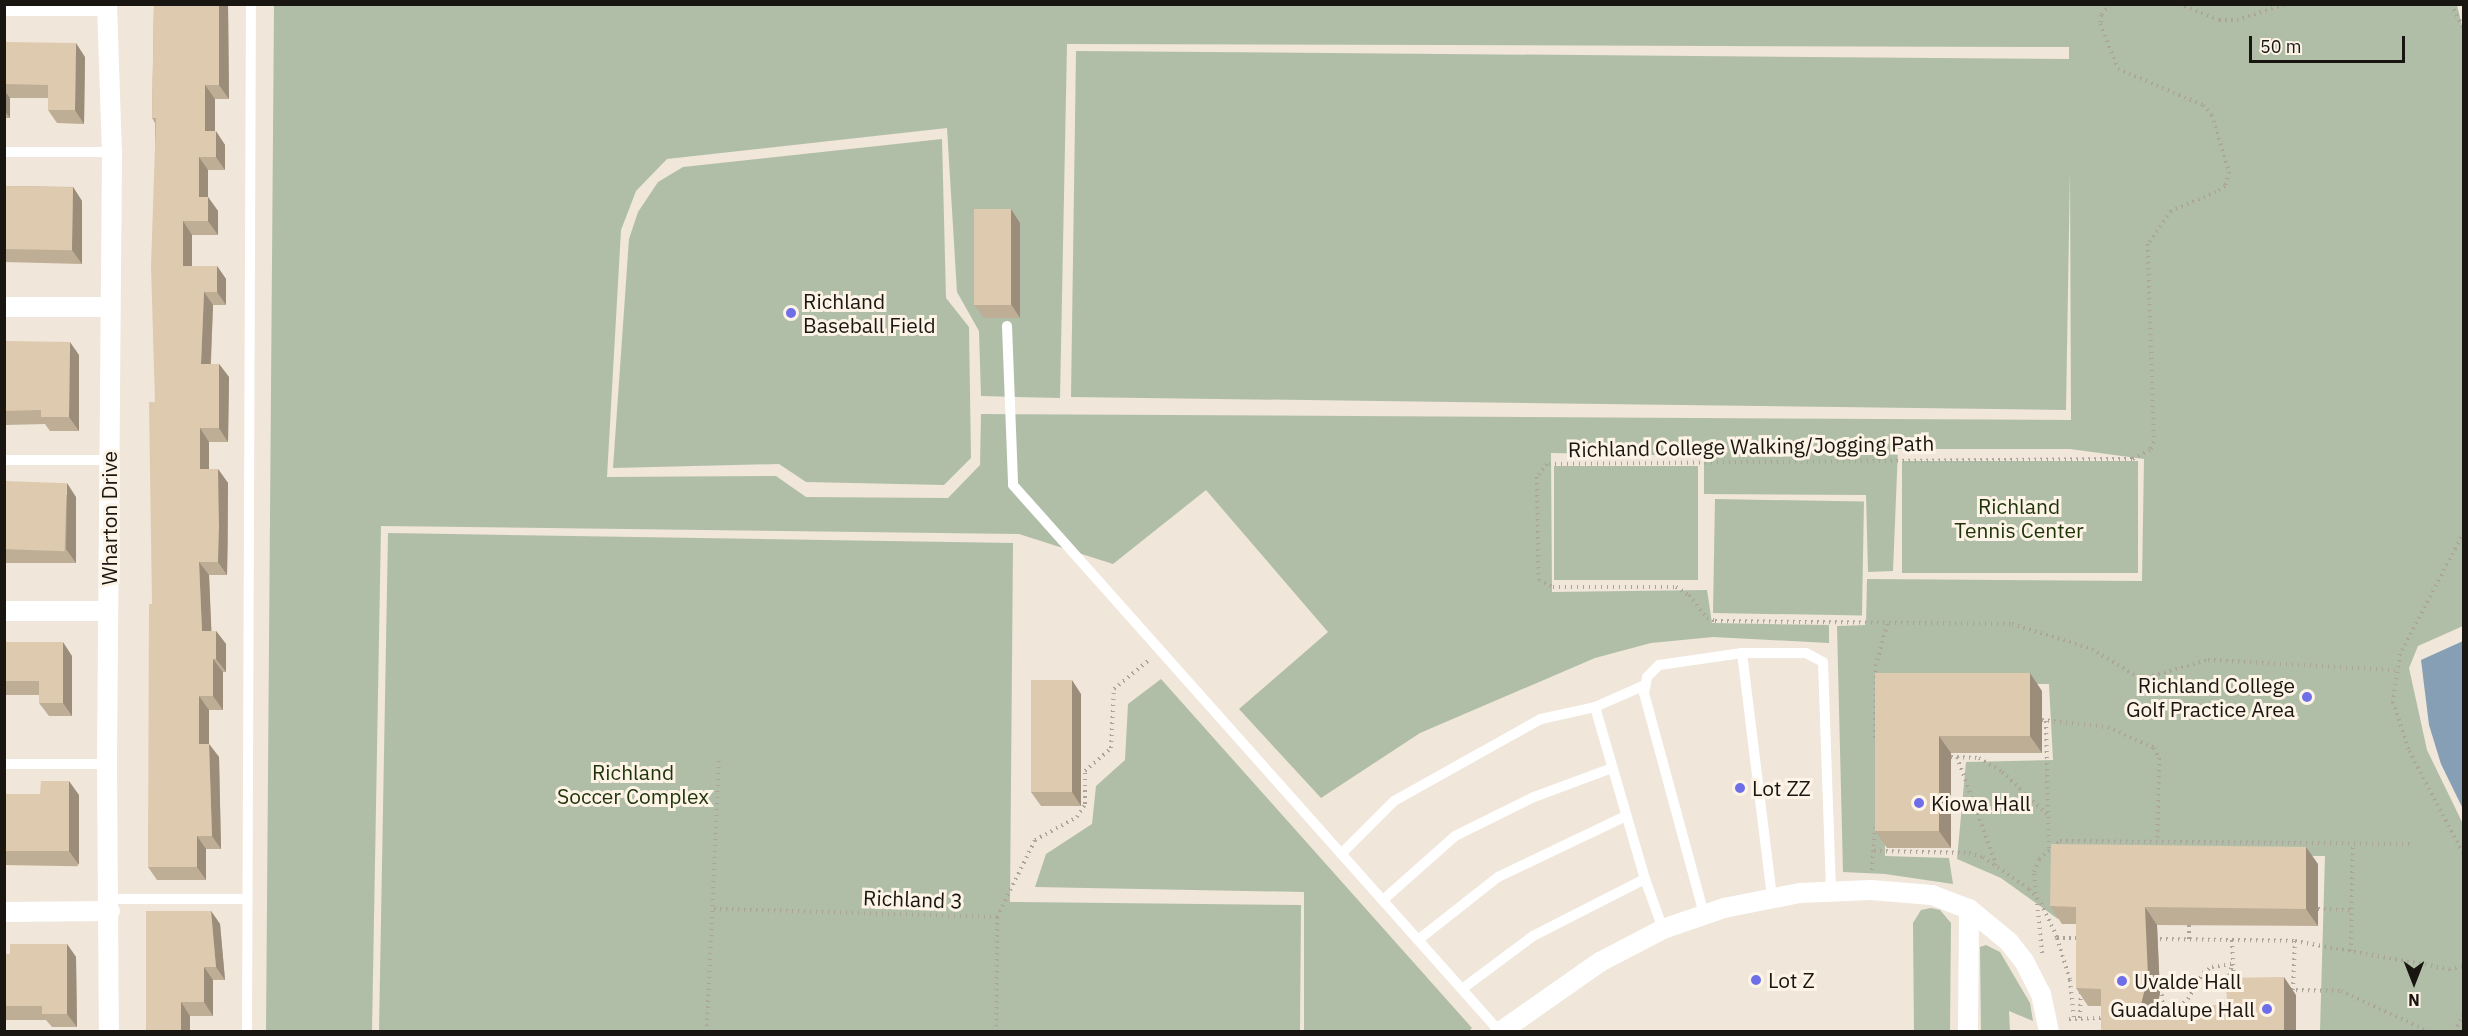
<!DOCTYPE html>
<html>
<head>
<meta charset="utf-8">
<style>
	body { margin:0 }
	#map { position:relative; width:2468px; height:1036px; overflow:hidden; background:#f0e6d9; font-family:"IBM Plex Sans",sans-serif }
	div>[style] { position:absolute }
	.green>* { inset:0; background:#b0bea7; transform-origin:0 0 }
	.water>* { inset:0; background:#879fb5 }
	.path>* { height:4px; margin-top:-2px; transform-origin:0; background:repeating-linear-gradient(90deg,#aca49a 0 1.5px,transparent 0 6px) }
	.lane>* { height:10px; margin:-5px; padding:0 5px; transform-origin:5px; border-radius:5px; background:#fff }
	.street>* { height:20px; margin:-10px; padding:0 10px; transform-origin:10px; border-radius:10px; background:#fff }
	.wall>* { inset:0; background:#beae96; transform-origin:0 0 }
	.shaded-wall>* { inset:0; background:#9b8d7a }
	.building>* { inset:0; background:#ddcaaf; transform-origin:0 0 }
	.dots>* { width:16px; height:16px; translate:-50% -50%; box-sizing:border-box; border:3px solid #fdf3e6; border-radius:50% }
	span { translate:-50% -50%; white-space:nowrap; text-align:center; line-height:1.15; -webkit-text-stroke:6px #fdf3e6; paint-order:stroke }
	.poi-label { font-size:21px; color:#191611 }
	.left { translate:0 -50%; text-align:left }
	.right { translate:-100% -50%; text-align:right }
	.street-label { font-size:21px; color:#191611 }
	.park-label { font-size:21px; color:#1d3308 }
	.frame { position:absolute; inset:0; border:6px solid #191611; pointer-events:none }
	.north { position:absolute; left:2384px; top:952px; width:60px; height:60px; -webkit-text-stroke:4px #fdf3e6; paint-order:stroke; rotate:180deg; font-size:16px; font-weight:700; line-height:24px; text-align:center; color:#191611 }
	.north::after { content:''; display:block; margin:auto; width:21px; height:27px; background:#191611; clip-path:polygon(50% 0,100% 100%,50% 72%,0 100%) }
	.scale { position:absolute; left:2249px; top:36px; width:156px; height:27px; box-sizing:border-box; border:3px solid #191611; border-top:0; padding-left:8px; font-size:18px; line-height:21px; white-space:nowrap; color:#191611; -webkit-text-stroke:4px #fdf3e6; paint-order:stroke }
</style>
</head>
<body>
<div id="map">
	<div class="green">
		<div style="clip-path:polygon(evenodd,274px 5px,2457px 5px,2464px 34px,2463px 626px,2418px 646px,2409px 668px,2427px 750px,2463px 824px,2463px 1031px,2320px 1031px,2325px 856px,2059px 854px,2058px 919px,2001px 878px,1957px 859px,1966px 762px,2053px 760px,2049px 684px,1884px 684px,1885px 856px,1949px 858px,1953px 884px,1885px 874px,1843px 872px,1837px 626px,1866px 625px,1867px 579px,2142px 581px,2144px 459px,2070px 449px,1898px 449px,1893px 571px,1868px 572px,1866px 495px,1704px 494px,1704px 456px,1551px 453px,1552px 592px,1707px 590px,1712px 623px,1829px 625px,1829px 643px,1713px 637px,1651px 643px,1595px 658px,1420px 733px,1321px 798px,1239px 709px,1328px 632px,1206px 490px,1113px 564px,1019px 534px,381px 526px,372px 1031px,266px 1032px,274px 5px,1067px 44px,2069px 47px,2069px 59px,1076px 51px,1071px 397px,2066px 410px,2070px 170px,2071px 420px,981px 414px,980px 465px,948px 498px,806px 497px,776px 476px,607px 477px,621px 230px,636px 191px,667px 159px,947px 128px,957px 292px,979px 331px,981px 396px,1060px 398px,1067px 44px)"></div>
		<div style="clip-path:polygon(942px 139px,946px 298px,969px 327px,971px 458px,944px 485px,806px 482px,779px 464px,613px 468px,629px 239px,638px 212px,658px 182px,683px 167px)"></div>
		<div style="left:1902px;top:461px;width:236px;height:112px"></div>
		<div style="left:1554px;top:466px;width:144px;height:114px"></div>
		<div style="left:1715px;top:499px;width:149px;height:114px;rotate:1deg"></div>
		<div style="clip-path:polygon(388px 533px,1013px 543px,1010px 902px,1301px 905px,1300px 1031px,379px 1031px)"></div>
		<div style="clip-path:polygon(1161px 679px,1472px 1028px,1469px 1031px,1304px 1031px,1304px 892px,1035px 887px,1046px 854px,1092px 824px,1096px 786px,1125px 760px,1128px 704px)"></div>
		<div style="clip-path:polygon(1931px 908px,1940px 910px,1951px 923px,1950px 1031px,1914px 1031px,1913px 923px,1921px 910px)"></div>
		<div style="clip-path:polygon(1986px 945px,2000px 952px,2030px 1003px,2033px 1021px,2009px 1011px,2010px 1031px,1981px 1031px,1980px 947px)"></div>
	</div>
	<div class="water">
		<div style="clip-path:polygon(2463px 641px,2463px 809px,2441px 764px,2429px 725px,2421px 660px)"></div>
	</div>
	<div class="path">
		<div style="left:2110px;top:4px;width:14px;rotate:129deg"></div>
		<div style="left:2101px;top:15px;width:9px;rotate:96deg"></div>
		<div style="left:2100px;top:24px;width:48px;rotate:68.2deg"></div>
		<div style="left:2118px;top:69px;width:92px;rotate:23deg"></div>
		<div style="left:2203px;top:105px;width:13px;rotate:48deg"></div>
		<div style="left:2212px;top:115px;width:59px;rotate:73.4deg"></div>
		<div style="left:2229px;top:172px;width:15px;rotate:106deg"></div>
		<div style="left:2225px;top:186px;width:11px;rotate:146deg"></div>
		<div style="left:2216px;top:192px;width:49px;rotate:157.1deg"></div>
		<div style="left:2171px;top:211px;width:40px;rotate:124.9deg"></div>
		<div style="left:2148px;top:244px;width:198px;rotate:88.3deg"></div>
		<div style="left:2154px;top:442px;width:9px;rotate:117deg"></div>
		<div style="left:2150px;top:450px;width:20px;rotate:153deg"></div>
		<div style="left:2132px;top:459px;width:585px;rotate:179.51deg"></div>
		<div style="left:1547px;top:464px;width:16px;rotate:128deg"></div>
		<div style="left:1537px;top:477px;width:103px;rotate:88.9deg"></div>
		<div style="left:1539px;top:580px;width:16px;rotate:27deg"></div>
		<div style="left:1553px;top:587px;width:123px"></div>
		<div style="left:1676px;top:587px;width:15px;rotate:32deg"></div>
		<div style="left:1689px;top:595px;width:29px;rotate:52deg"></div>
		<div style="left:1707px;top:618px;width:9px;rotate:21deg"></div>
		<div style="left:1715px;top:621px;width:297px;rotate:0.6deg"></div>
		<div style="left:2012px;top:624px;width:84px;rotate:17.4deg"></div>
		<div style="left:2092px;top:649px;width:57px;rotate:31.5deg"></div>
		<div style="left:2141px;top:679px;width:70px;rotate:-15.8deg"></div>
		<div style="left:2208px;top:660px;width:187px;rotate:3.1deg"></div>
		<div style="left:2179px;top:4px;width:43px;rotate:21.8deg"></div>
		<div style="left:2219px;top:20px;width:18px"></div>
		<div style="left:2237px;top:20px;width:52px;rotate:-18.1deg"></div>
		<div style="left:2451px;top:4px;width:29px;rotate:63deg"></div>
		<div style="left:2464px;top:532px;width:138px;rotate:117.7deg"></div>
		<div style="left:2400px;top:654px;width:49px;rotate:98.3deg"></div>
		<div style="left:2393px;top:702px;width:52px;rotate:71.9deg"></div>
		<div style="left:2409px;top:751px;width:118px;rotate:62.1deg"></div>
		<div style="left:2042px;top:720px;width:66px;rotate:6.1deg"></div>
		<div style="left:2108px;top:727px;width:51px;rotate:24.5deg"></div>
		<div style="left:2154px;top:748px;width:11px;rotate:63deg"></div>
		<div style="left:2159px;top:758px;width:82px;rotate:91.4deg"></div>
		<div style="left:2046px;top:721px;width:127px;rotate:88.6deg"></div>
		<div style="left:1875px;top:738px;width:72px;rotate:-89.2deg"></div>
		<div style="left:1876px;top:666px;width:47px;rotate:-75.1deg"></div>
		<div style="left:1951px;top:757px;width:28px;rotate:2deg"></div>
		<div style="left:1979px;top:758px;width:27px;rotate:31deg"></div>
		<div style="left:2002px;top:772px;width:63px;rotate:43.1deg"></div>
		<div style="left:1957px;top:757px;width:115px;rotate:70.1deg"></div>
		<div style="left:1874px;top:851px;width:95px;rotate:1.2deg"></div>
		<div style="left:1969px;top:853px;width:15px;rotate:16deg"></div>
		<div style="left:1983px;top:857px;width:56px;rotate:34.8deg"></div>
		<div style="left:2029px;top:889px;width:18px;rotate:49deg"></div>
		<div style="left:2041px;top:903px;width:38px;rotate:65deg"></div>
		<div style="left:2057px;top:938px;width:44px;rotate:72.8deg"></div>
		<div style="left:2070px;top:980px;width:39px;rotate:84deg"></div>
		<div style="left:1872px;top:870px;width:43px;rotate:-86deg"></div>
		<div style="left:714px;top:909px;width:283px;rotate:1.6deg"></div>
		<div style="left:997px;top:917px;width:115px;rotate:90.5deg"></div>
		<div style="left:2318px;top:909px;width:34px;rotate:2deg"></div>
		<div style="left:997px;top:917px;width:86px;rotate:-63.7deg"></div>
		<div style="left:1035px;top:840px;width:48px;rotate:-28.7deg"></div>
		<div style="left:1077px;top:817px;width:15px;rotate:-58deg"></div>
		<div style="left:1085px;top:804px;width:33px;rotate:-90deg"></div>
		<div style="left:1085px;top:771px;width:35px;rotate:-41deg"></div>
		<div style="left:1111px;top:748px;width:59px;rotate:-87.1deg"></div>
		<div style="left:1114px;top:689px;width:47px;rotate:-39.8deg"></div>
		<div style="left:2057px;top:938px;width:23px"></div>
		<div style="left:2154px;top:939px;width:141px;rotate:0.8deg"></div>
		<div style="left:2295px;top:941px;width:157px;rotate:10.3deg"></div>
		<div style="left:2449px;top:969px;width:15px;rotate:-11deg"></div>
		<div style="left:2189px;top:939px;width:17px;rotate:-90deg"></div>
		<div style="left:2232px;top:940px;width:41px;rotate:87.2deg"></div>
		<div style="left:2351px;top:951px;width:107px;rotate:-88.9deg"></div>
		<div style="left:2042px;top:953px;width:81px;rotate:-95.6deg"></div>
		<div style="left:2034px;top:872px;width:14px;rotate:-69deg"></div>
		<div style="left:2039px;top:859px;width:28px;rotate:-41deg"></div>
		<div style="left:2060px;top:841px;width:352px;rotate:0.5deg"></div>
		<div style="left:2228px;top:981px;width:16px;rotate:-76deg"></div>
		<div style="left:2290px;top:990px;width:51px;rotate:1.1deg"></div>
		<div style="left:2341px;top:991px;width:98px;rotate:24.7deg"></div>
		<div style="left:2293px;top:990px;width:49px;rotate:-87.7deg"></div>
		<div style="left:2153px;top:1008px;width:10px"></div>
		<div style="left:2163px;top:1008px;width:30px;rotate:-96deg"></div>
		<div style="left:2170px;top:1015px;width:24px;rotate:-42deg"></div>
		<div style="left:2188px;top:999px;width:30px;rotate:-60deg"></div>
		<div style="left:2203px;top:973px;width:11px;rotate:-34deg"></div>
		<div style="left:2212px;top:967px;width:20px;rotate:-9deg"></div>
		<div style="left:2080px;top:1018px;width:27px;rotate:-88deg"></div>
		<div style="left:2069px;top:1019px;width:37px;rotate:-2deg"></div>
		<div style="left:707px;top:1032px;width:274px;rotate:-87.5deg"></div>
		<div style="left:2455px;top:1032px;width:22px;rotate:-66deg"></div>
	</div>
	<div class="lane">
		<div style="left:4px;top:152px;width:108px"></div>
		<div style="left:1007px;top:326px;width:159px;rotate:87.8deg"></div>
		<div style="left:1013px;top:485px;width:732px;rotate:48.32deg"></div>
		<div style="left:4px;top:460px;width:105px"></div>
		<div style="left:1742px;top:653px;width:246px;rotate:83deg"></div>
		<div style="left:1595px;top:707px;width:55px;rotate:-23.7deg"></div>
		<div style="left:4px;top:764px;width:103px"></div>
		<div style="left:1341px;top:854px;width:75px;rotate:-45deg"></div>
		<div style="left:1394px;top:801px;width:168px;rotate:-29.2deg"></div>
		<div style="left:1541px;top:719px;width:55px;rotate:-12.5deg"></div>
		<div style="left:1595px;top:707px;width:179px;rotate:73.8deg"></div>
		<div style="left:110px;top:899px;width:137px"></div>
		<div style="left:1383px;top:900px;width:96px;rotate:-41.6deg"></div>
		<div style="left:1455px;top:836px;width:88px;rotate:-26.3deg"></div>
		<div style="left:1534px;top:797px;width:83px;rotate:-20.4deg"></div>
		<div style="left:1704px;top:914px;width:229px;rotate:-105.2deg"></div>
		<div style="left:1644px;top:693px;width:16px;rotate:-79deg"></div>
		<div style="left:1647px;top:677px;width:17px;rotate:-45deg"></div>
		<div style="left:1659px;top:665px;width:84px;rotate:-8.2deg"></div>
		<div style="left:1742px;top:653px;width:64px"></div>
		<div style="left:1806px;top:653px;width:19px;rotate:28deg"></div>
		<div style="left:1823px;top:662px;width:228px;rotate:88deg"></div>
		<div style="left:1418px;top:940px;width:102px;rotate:-38.2deg"></div>
		<div style="left:1498px;top:877px;width:142px;rotate:-25.5deg"></div>
		<div style="left:1462px;top:989px;width:89px;rotate:-36.7deg"></div>
		<div style="left:1533px;top:936px;width:126px;rotate:-27deg"></div>
		<div style="left:1645px;top:879px;width:53px;rotate:70.2deg"></div>
		<div style="left:247px;top:1032px;width:1028px;rotate:-89.78deg"></div>
	</div>
	<div class="street">
		<div style="left:107px;top:4px;width:148px;rotate:88.1deg"></div>
		<div style="left:112px;top:152px;width:612px;rotate:90.47deg"></div>
		<div style="left:107px;top:764px;width:268px;rotate:89.6deg"></div>
		<div style="left:4px;top:6px;width:103px"></div>
		<div style="left:4px;top:307px;width:106px"></div>
		<div style="left:4px;top:611px;width:104px"></div>
		<div style="left:4px;top:912px;width:106px;rotate:-0.5deg"></div>
		<div style="left:1500px;top:1032px;width:122px;rotate:-35deg"></div>
		<div style="left:1600px;top:962px;width:71px;rotate:-27.6deg"></div>
		<div style="left:1663px;top:929px;width:65px;rotate:-19deg"></div>
		<div style="left:1724px;top:908px;width:77px;rotate:-11.2deg"></div>
		<div style="left:1800px;top:893px;width:71px;rotate:-2.4deg"></div>
		<div style="left:1871px;top:890px;width:61px;rotate:4.7deg"></div>
		<div style="left:1932px;top:895px;width:40px;rotate:21deg"></div>
		<div style="left:1968px;top:1032px;width:123px;rotate:-89.5deg"></div>
		<div style="left:1969px;top:909px;width:52px;rotate:39.5deg"></div>
		<div style="left:2009px;top:942px;width:24px;rotate:52deg"></div>
		<div style="left:2024px;top:961px;width:37px;rotate:63deg"></div>
		<div style="left:2041px;top:994px;width:39px;rotate:78deg"></div>
	</div>
	<div class="wall">
		<div style="clip-path:polygon(154px 4px,228px 4px,229px 99px,215px 99px,215px 131px,225px 145px,225px 170px,208px 170px,208px 197px,218px 211px,218px 235px,192px 235px,192px 266px,217px 266px,226px 279px,226px 305px,213px 305px,211px 364px,219px 364px,229px 377px,228px 442px,209px 442px,209px 469px,218px 469px,228px 483px,228px 541px,227px 575px,209px 575px,211px 631px,216px 631px,226px 644px,226px 672px,223px 672px,223px 710px,209px 710px,209px 744px,219px 757px,221px 849px,206px 849px,206px 880px,157px 880px,148px 867px,155px 402px,155px 123px,152px 118px)"></div>
		<div style="clip-path:polygon(4px 42px,85px 57px,84px 124px,57px 123px,48px 110px,48px 98px,10px 98px,10px 118px,4px 118px)"></div>
		<div style="clip-path:polygon(5px 186px,73px 187px,82px 201px,82px 264px,4px 262px)"></div>
		<div style="clip-path:polygon(1011px 209px,1020px 223px,1020px 318px,984px 318px,974px 305px)"></div>
		<div style="clip-path:polygon(4px 341px,79px 355px,79px 431px,50px 431px,45px 424px,4px 425px)"></div>
		<div style="clip-path:polygon(4px 481px,76px 497px,76px 563px,4px 563px)"></div>
		<div style="clip-path:polygon(4px 642px,72px 656px,72px 716px,49px 716px,39px 703px,39px 695px,6px 695px,6px 723px,4px 723px)"></div>
		<div style="clip-path:polygon(1875px 673px,2042px 691px,2042px 753px,1951px 753px,1951px 848px,1887px 848px,1875px 831px)"></div>
		<div style="clip-path:polygon(1081px 694px,1081px 806px,1041px 806px,1031px 792px)"></div>
		<div style="left:4px;top:794px;width:75px;height:71px;rotate:1deg"></div>
		<div style="clip-path:polygon(2318px 864px,2318px 926px,2157px 925px,2160px 993px,2156px 1013px,2207px 1013px,2227px 1005px,2296px 995px,2296px 1032px,2101px 1006px,2088px 1006px,2076px 988px,2076px 924px,2062px 924px,2050px 906px)"></div>
		<div style="clip-path:polygon(211px 911px,220px 924px,225px 980px,213px 980px,213px 1016px,190px 1016px,190px 1032px,146px 1032px)"></div>
		<div style="clip-path:polygon(67px 944px,76px 957px,77px 1027px,52px 1027px,46px 1020px,4px 1020px,4px 954px,10px 954px)"></div>
	</div>
	<div class="shaded-wall">
		<div style="clip-path:polygon(219px 4px,228px 4px,229px 99px,219px 85px)"></div>
		<div style="clip-path:polygon(76px 43px,85px 57px,84px 124px,75px 110px)"></div>
		<div style="clip-path:polygon(205px 85px,215px 99px,215px 145px,205px 131px)"></div>
		<div style="clip-path:polygon(4px 90px,10px 98px,10px 118px,4px 110px)"></div>
		<div style="clip-path:polygon(216px 131px,225px 145px,225px 170px,216px 157px)"></div>
		<div style="clip-path:polygon(199px 157px,208px 170px,208px 211px,199px 197px)"></div>
		<div style="clip-path:polygon(73px 187px,82px 201px,82px 264px,72px 250px)"></div>
		<div style="clip-path:polygon(208px 197px,218px 211px,218px 235px,208px 221px)"></div>
		<div style="clip-path:polygon(1011px 209px,1020px 223px,1020px 318px,1011px 304px)"></div>
		<div style="clip-path:polygon(183px 221px,192px 235px,192px 279px,183px 266px)"></div>
		<div style="clip-path:polygon(217px 266px,226px 279px,226px 305px,217px 292px)"></div>
		<div style="clip-path:polygon(204px 292px,213px 305px,210px 377px,201px 364px)"></div>
		<div style="clip-path:polygon(70px 342px,79px 355px,79px 431px,69px 417px)"></div>
		<div style="clip-path:polygon(219px 364px,229px 377px,228px 442px,219px 428px)"></div>
		<div style="clip-path:polygon(200px 428px,209px 442px,209px 483px,200px 469px)"></div>
		<div style="clip-path:polygon(218px 469px,228px 483px,227px 575px,218px 562px)"></div>
		<div style="clip-path:polygon(67px 483px,76px 497px,76px 563px,66px 549px)"></div>
		<div style="clip-path:polygon(199px 562px,209px 575px,212px 644px,202px 631px)"></div>
		<div style="clip-path:polygon(216px 631px,226px 644px,226px 672px,216px 659px)"></div>
		<div style="clip-path:polygon(63px 642px,72px 656px,72px 716px,63px 703px)"></div>
		<div style="clip-path:polygon(213px 659px,223px 672px,223px 710px,213px 696px)"></div>
		<div style="clip-path:polygon(2030px 673px,2042px 691px,2042px 753px,2030px 736px)"></div>
		<div style="clip-path:polygon(1072px 680px,1081px 694px,1081px 806px,1072px 792px)"></div>
		<div style="clip-path:polygon(4px 692px,6px 695px,6px 723px,4px 721px)"></div>
		<div style="clip-path:polygon(199px 696px,209px 710px,209px 757px,199px 744px)"></div>
		<div style="clip-path:polygon(1939px 736px,1951px 753px,1951px 848px,1939px 831px)"></div>
		<div style="clip-path:polygon(209px 744px,219px 757px,221px 849px,212px 836px)"></div>
		<div style="clip-path:polygon(69px 781px,79px 795px,79px 865px,69px 851px)"></div>
		<div style="clip-path:polygon(197px 836px,206px 849px,206px 880px,197px 867px)"></div>
		<div style="clip-path:polygon(2306px 847px,2318px 864px,2318px 926px,2306px 909px)"></div>
		<div style="clip-path:polygon(2145px 907px,2157px 925px,2160px 993px,2152px 1030px,2139px 1013px)"></div>
		<div style="clip-path:polygon(211px 911px,220px 924px,225px 980px,216px 967px)"></div>
		<div style="clip-path:polygon(67px 944px,76px 957px,77px 1027px,67px 1014px)"></div>
		<div style="clip-path:polygon(204px 967px,213px 980px,213px 1016px,204px 1002px)"></div>
		<div style="clip-path:polygon(2284px 977px,2296px 995px,2296px 1032px,2284px 1032px)"></div>
		<div style="clip-path:polygon(181px 1002px,190px 1016px,190px 1032px,181px 1032px)"></div>
	</div>
	<div class="building">
		<div style="clip-path:polygon(154px 4px,219px 4px,219px 85px,205px 85px,205px 131px,216px 131px,216px 157px,199px 157px,199px 197px,208px 197px,208px 221px,183px 221px,183px 266px,217px 266px,217px 292px,204px 292px,201px 364px,219px 364px,219px 428px,200px 428px,200px 469px,218px 469px,219px 527px,218px 562px,199px 562px,202px 631px,216px 631px,216px 659px,213px 659px,213px 696px,199px 696px,199px 744px,209px 744px,212px 836px,197px 836px,197px 867px,148px 867px,149px 604px,152px 604px,149px 402px,155px 402px,151px 266px,156px 118px,152px 118px)"></div>
		<div style="clip-path:polygon(4px 42px,76px 43px,75px 110px,48px 110px,48px 85px,4px 84px)"></div>
		<div style="left:4px;top:186px;width:69px;height:63px;rotate:1deg"></div>
		<div style="left:974px;top:209px;width:37px;height:96px"></div>
		<div style="clip-path:polygon(4px 341px,70px 342px,69px 417px,41px 417px,41px 410px,4px 411px)"></div>
		<div style="left:4px;top:481px;width:63px;height:68px;rotate:2deg"></div>
		<div style="clip-path:polygon(4px 642px,63px 642px,63px 703px,39px 703px,39px 681px,4px 681px)"></div>
		<div style="clip-path:polygon(1875px 673px,2030px 673px,2030px 736px,1939px 736px,1939px 831px,1875px 831px)"></div>
		<div style="left:1031px;top:680px;width:41px;height:112px"></div>
		<div style="clip-path:polygon(41px 781px,69px 781px,69px 851px,4px 851px,4px 794px,40px 794px)"></div>
		<div style="clip-path:polygon(2051px 844px,2306px 847px,2306px 909px,2145px 907px,2148px 976px,2139px 1013px,2207px 1013px,2207px 1005px,2227px 1005px,2226px 978px,2284px 977px,2284px 1032px,2101px 1032px,2101px 989px,2076px 988px,2076px 907px,2050px 906px)"></div>
		<div style="clip-path:polygon(146px 911px,211px 911px,216px 967px,204px 967px,204px 1002px,181px 1002px,181px 1032px,146px 1032px)"></div>
		<div style="clip-path:polygon(10px 944px,67px 944px,67px 1014px,42px 1014px,42px 1006px,4px 1006px,4px 954px,10px 954px)"></div>
	</div>
	<div class="dots">
		<div style="left:791px;top:313px;background:#6e6ee8"></div>
		<div style="left:2307px;top:697px;background:#6e6ee8"></div>
		<div style="left:1740px;top:788px;background:#6e6ee8"></div>
		<div style="left:1919px;top:803px;background:#6e6ee8"></div>
		<div style="left:1756px;top:980px;background:#6e6ee8"></div>
		<div style="left:2122px;top:981px;background:#6e6ee8"></div>
		<div style="left:2267px;top:1009px;background:#6e6ee8"></div>
	</div>
	<div class="poi-label">
		<span class="left" style="left:803px;top:313px">Richland<br>Baseball Field</span>
		<span class="right" style="left:2295px;top:697px">Richland College<br>Golf Practice Area</span>
		<span class="left" style="left:1752px;top:788px">Lot ZZ</span>
		<span class="left" style="left:1931px;top:803px">Kiowa Hall</span>
		<span class="left" style="left:1768px;top:980px">Lot Z</span>
		<span class="left" style="left:2134px;top:981px">Uvalde Hall</span>
		<span class="right" style="left:2255px;top:1009px">Guadalupe Hall</span>
	</div>
	<div class="street-label">
		<span style="left:1751px;top:446px;rotate:-1deg">Richland College Walking/Jogging Path</span>
		<span style="left:109px;top:518px;rotate:-90deg">Wharton Drive</span>
		<span style="left:913px;top:899px;rotate:2deg">Richland 3</span>
	</div>
	<div class="park-label">
		<span style="left:2019px;top:518px">Richland<br>Tennis Center</span>
		<span style="left:633px;top:784px">Richland<br>Soccer Complex</span>
	</div>
	<div class="frame"></div>
	<div class="north">N</div>
	<div class="scale">50 m</div>
</div>
</body>
</html>
